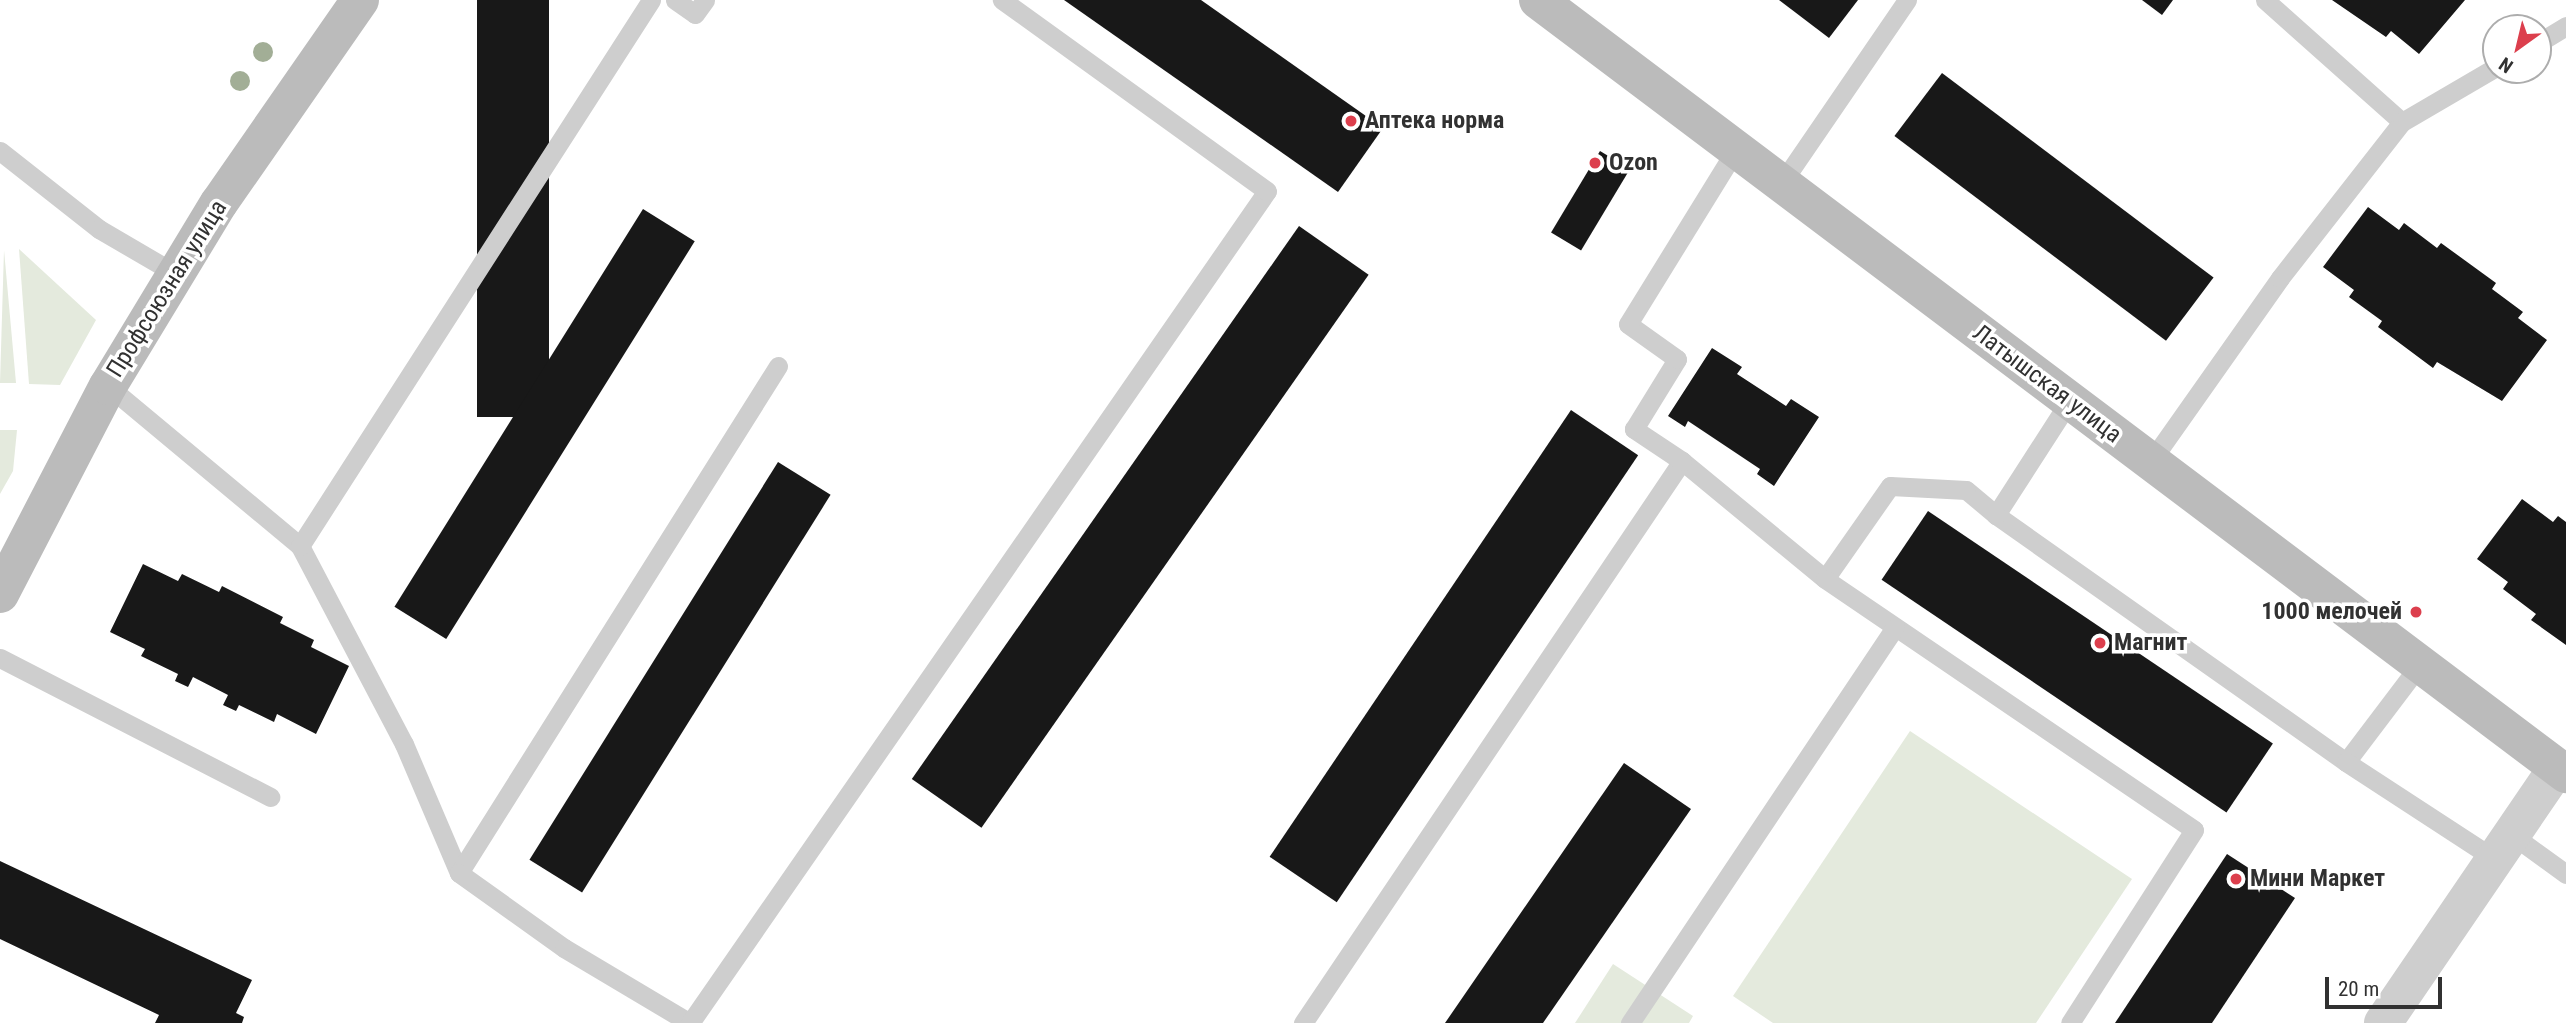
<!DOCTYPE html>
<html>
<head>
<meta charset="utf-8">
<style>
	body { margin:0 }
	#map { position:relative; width:2566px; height:1023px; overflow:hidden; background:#fff; font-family:"Roboto Condensed",sans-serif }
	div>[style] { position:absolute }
	.green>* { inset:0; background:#e4eadd }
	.building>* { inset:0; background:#181818; transform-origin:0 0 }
	.lane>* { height:19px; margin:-9.5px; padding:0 9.5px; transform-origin:9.5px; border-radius:9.5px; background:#cecece }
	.street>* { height:38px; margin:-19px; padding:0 19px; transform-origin:19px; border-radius:19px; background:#cecece }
	.secondary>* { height:38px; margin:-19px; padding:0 19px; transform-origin:19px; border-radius:19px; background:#bbb }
	.trees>* { width:20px; height:20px; margin:-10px; border-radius:50%; background:#a2ae96 }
	.dots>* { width:19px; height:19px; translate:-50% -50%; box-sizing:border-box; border:4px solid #fff; border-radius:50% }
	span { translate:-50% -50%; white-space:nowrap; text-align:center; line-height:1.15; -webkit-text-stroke:7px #fff; paint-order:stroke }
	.poi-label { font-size:24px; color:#313131; font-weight:700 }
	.left { translate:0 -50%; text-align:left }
	.right { translate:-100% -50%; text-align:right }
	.street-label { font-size:24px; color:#313131 }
	.north { position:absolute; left:2482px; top:14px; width:70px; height:70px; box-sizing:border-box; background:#fff; border:2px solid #adadad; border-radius:50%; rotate:214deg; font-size:19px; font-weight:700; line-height:28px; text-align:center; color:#313131 }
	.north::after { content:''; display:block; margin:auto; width:24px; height:32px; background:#dc3f4d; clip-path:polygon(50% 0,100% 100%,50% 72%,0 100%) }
	.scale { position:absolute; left:2325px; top:977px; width:117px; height:32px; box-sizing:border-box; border:4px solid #313131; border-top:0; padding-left:9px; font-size:21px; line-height:24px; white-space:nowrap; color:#313131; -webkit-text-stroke:5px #fff; paint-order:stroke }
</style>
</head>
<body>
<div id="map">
	<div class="green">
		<div style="clip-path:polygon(19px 249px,96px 320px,60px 385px,29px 384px)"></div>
		<div style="clip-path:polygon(4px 250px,16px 383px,0 383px)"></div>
		<div style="clip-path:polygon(0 430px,17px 430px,13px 471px,0 494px)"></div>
		<div style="clip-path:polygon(1910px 731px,2132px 879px,2036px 1023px,1773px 1023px,1733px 996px)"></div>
		<div style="clip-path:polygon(1613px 964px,1693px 1016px,1689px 1023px,1575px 1023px)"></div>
	</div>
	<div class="building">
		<div style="left:477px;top:0;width:72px;height:417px"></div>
		<div style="clip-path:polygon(1064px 0,1201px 0,1383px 128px,1338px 192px)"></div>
		<div style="clip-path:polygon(1779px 0,1858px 0,1829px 38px)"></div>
		<div style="clip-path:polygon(2142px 0,2173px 0,2162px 15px)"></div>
		<div style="clip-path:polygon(2332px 0,2465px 0,2419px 54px,2391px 31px,2386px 37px)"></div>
		<div style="left:1942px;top:73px;width:340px;height:79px;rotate:37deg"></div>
		<div style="left:1600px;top:151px;width:35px;height:95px;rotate:31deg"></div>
		<div style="clip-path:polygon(2368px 207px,2399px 230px,2404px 223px,2437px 248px,2441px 243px,2496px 283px,2492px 289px,2523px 312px,2518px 318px,2547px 340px,2502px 401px,2437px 362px,2433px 368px,2378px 327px,2382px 321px,2349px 297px,2354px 290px,2323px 267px)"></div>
		<div style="left:643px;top:209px;width:61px;height:469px;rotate:32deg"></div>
		<div style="left:1299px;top:226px;width:85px;height:675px;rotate:35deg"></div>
		<div style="clip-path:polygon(1712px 348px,1742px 367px,1737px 374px,1786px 406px,1791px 399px,1819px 417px,1774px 486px,1757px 474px,1760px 469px,1688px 421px,1685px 427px,1668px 416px)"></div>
		<div style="left:1571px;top:410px;width:81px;height:539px;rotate:34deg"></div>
		<div style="left:778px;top:462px;width:62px;height:469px;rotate:32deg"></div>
		<div style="clip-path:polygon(2522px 499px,2553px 522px,2558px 516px,2566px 522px,2566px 645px,2531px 620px,2536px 614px,2503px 589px,2508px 582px,2477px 559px)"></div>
		<div style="left:1928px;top:511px;width:416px;height:83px;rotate:34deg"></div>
		<div style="clip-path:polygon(143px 564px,178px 581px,182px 574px,219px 592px,222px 586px,283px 617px,280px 623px,314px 640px,311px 647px,349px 666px,316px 734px,277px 714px,274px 722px,239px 705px,236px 711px,223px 705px,228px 695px,193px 677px,188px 687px,175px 681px,178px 674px,141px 656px,145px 649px,110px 632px)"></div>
		<div style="clip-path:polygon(1624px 763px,1691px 809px,1543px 1023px,1445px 1023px)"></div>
		<div style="clip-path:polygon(2227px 854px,2295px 898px,2212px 1023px,2115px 1023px)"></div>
		<div style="clip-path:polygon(0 861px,252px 980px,236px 1013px,244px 1017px,242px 1023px,155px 1023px,159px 1015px,0 939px)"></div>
	</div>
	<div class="lane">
		<div style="left:675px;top:0;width:24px;rotate:35deg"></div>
		<div style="left:695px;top:14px;width:17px;rotate:-54deg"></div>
		<div style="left:2265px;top:0;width:183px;rotate:41.7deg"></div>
		<div style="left:2538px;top:43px;width:33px;rotate:-31deg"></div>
		<div style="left:0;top:151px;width:126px;rotate:38.2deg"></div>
		<div style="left:99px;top:229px;width:89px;rotate:30.3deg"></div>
		<div style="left:1781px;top:184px;width:223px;rotate:-55.6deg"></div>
		<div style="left:108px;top:386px;width:250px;rotate:39.8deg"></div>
		<div style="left:300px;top:546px;width:224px;rotate:62.3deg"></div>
		<div style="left:404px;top:744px;width:140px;rotate:66.9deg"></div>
		<div style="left:459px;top:873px;width:599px;rotate:-57.82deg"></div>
		<div style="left:2070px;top:400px;width:137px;rotate:122.8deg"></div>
		<div style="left:1996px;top:515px;width:428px;rotate:35.2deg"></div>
		<div style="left:2346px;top:762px;width:123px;rotate:-52.9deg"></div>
		<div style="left:1682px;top:461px;width:185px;rotate:39.5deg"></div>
		<div style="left:2151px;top:461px;width:224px;rotate:-54.8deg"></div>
		<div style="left:2280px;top:278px;width:198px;rotate:-52deg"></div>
		<div style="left:2402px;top:122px;width:109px;rotate:-30.3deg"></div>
		<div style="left:1996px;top:515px;width:39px;rotate:-140deg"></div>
		<div style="left:1966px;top:490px;width:76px;rotate:-177deg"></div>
		<div style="left:1890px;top:486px;width:113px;rotate:125deg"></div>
		<div style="left:1825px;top:579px;width:446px;rotate:34.2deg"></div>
		<div style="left:2194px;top:830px;width:229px;rotate:122.7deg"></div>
		<div style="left:300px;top:546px;width:649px;rotate:-57.26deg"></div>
		<div style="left:0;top:658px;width:304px;rotate:27.2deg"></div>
		<div style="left:2346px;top:762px;width:178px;rotate:33.1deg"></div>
		<div style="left:2511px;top:834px;width:68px;rotate:36deg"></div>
		<div style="left:459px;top:873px;width:129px;rotate:35.5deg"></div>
		<div style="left:564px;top:948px;width:147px;rotate:30.8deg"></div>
		<div style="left:690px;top:1023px;width:1012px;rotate:-55.26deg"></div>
		<div style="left:1267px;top:191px;width:327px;rotate:-144.2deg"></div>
		<div style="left:1303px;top:1023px;width:678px;rotate:-56.01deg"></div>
		<div style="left:1682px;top:461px;width:58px;rotate:-146.3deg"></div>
		<div style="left:1634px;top:429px;width:82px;rotate:-58.4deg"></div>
		<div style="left:1677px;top:359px;width:60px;rotate:-144.5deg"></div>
		<div style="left:1628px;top:324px;width:206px;rotate:-58.3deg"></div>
		<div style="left:1630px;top:1023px;width:476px;rotate:-56.2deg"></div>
	</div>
	<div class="street">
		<div style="left:2383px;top:1023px;width:309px;rotate:-55.7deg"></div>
	</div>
	<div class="secondary">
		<div style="left:1538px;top:0;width:1287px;rotate:36.98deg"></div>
		<div style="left:0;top:594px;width:234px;rotate:-62.6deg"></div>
		<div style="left:108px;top:386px;width:214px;rotate:-58.8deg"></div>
		<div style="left:219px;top:203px;width:247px;rotate:-55.2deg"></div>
	</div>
	<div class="trees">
		<div style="left:263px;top:52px"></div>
		<div style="left:240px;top:81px"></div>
	</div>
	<div class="dots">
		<div style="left:1351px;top:121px;background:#dc3f4d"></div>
		<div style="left:1595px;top:163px;background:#dc3f4d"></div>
		<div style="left:2416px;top:612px;background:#dc3f4d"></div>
		<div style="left:2100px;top:643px;background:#dc3f4d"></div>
		<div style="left:2236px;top:879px;background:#dc3f4d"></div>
	</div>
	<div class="poi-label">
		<span class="left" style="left:1365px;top:121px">Аптека норма</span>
		<span class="left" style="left:1609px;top:163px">Ozon</span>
		<span class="right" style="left:2402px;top:612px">1000 мелочей</span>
		<span class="left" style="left:2114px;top:643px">Магнит</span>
		<span class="left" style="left:2250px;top:879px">Мини Маркет</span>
	</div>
	<div class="street-label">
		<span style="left:167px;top:289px;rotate:-58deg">Профсоюзная улица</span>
		<span style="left:2047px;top:384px;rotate:37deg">Латышская улица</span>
	</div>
	<div class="north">N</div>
	<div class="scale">20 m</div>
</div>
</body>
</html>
